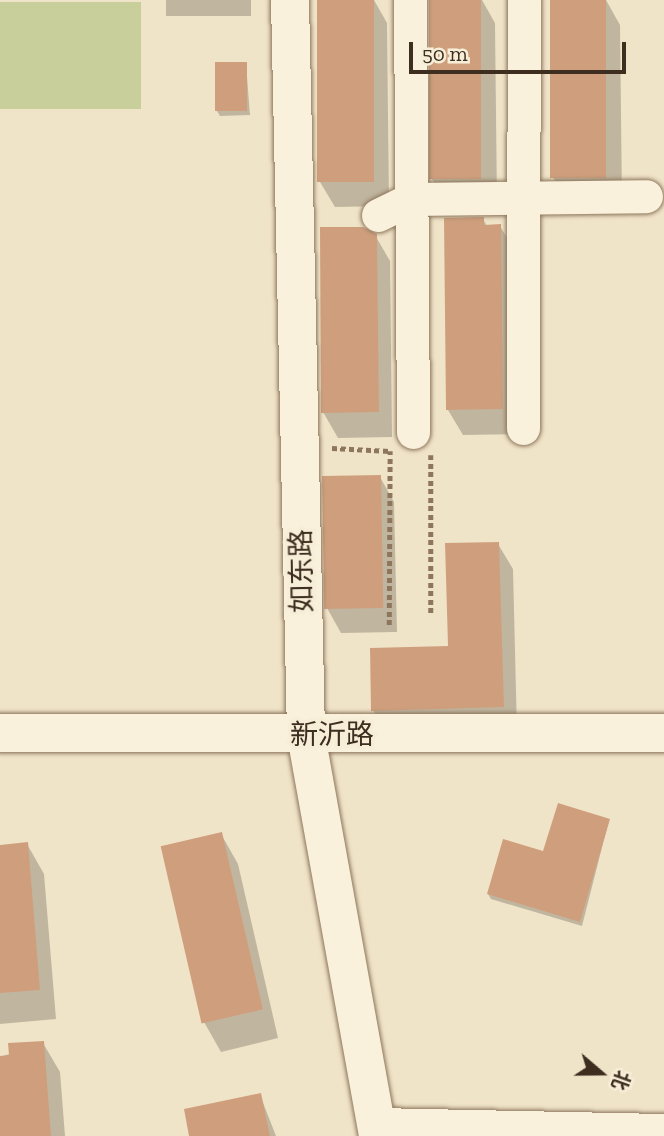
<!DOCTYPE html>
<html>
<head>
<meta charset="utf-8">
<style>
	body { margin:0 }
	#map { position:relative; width:664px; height:1136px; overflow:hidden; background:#f0e4c8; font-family:"Zilla Slab","Noto Sans SC",serif }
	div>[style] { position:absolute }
	.green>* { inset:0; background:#c9cf9b; transform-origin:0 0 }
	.shadow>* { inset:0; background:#0003; transform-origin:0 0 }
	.building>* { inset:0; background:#cf9f7d; transform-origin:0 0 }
	.path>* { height:4.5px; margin-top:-2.25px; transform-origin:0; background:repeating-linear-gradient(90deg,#8d765c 0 5px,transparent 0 8.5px) }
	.roads { filter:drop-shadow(0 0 2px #8d765c) drop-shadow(0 0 2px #8d765c) }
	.minor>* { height:33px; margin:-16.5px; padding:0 16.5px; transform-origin:16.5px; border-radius:16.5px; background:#faf1dc }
	.tertiary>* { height:38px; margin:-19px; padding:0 19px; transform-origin:19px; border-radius:19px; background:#faf1dc }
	span { translate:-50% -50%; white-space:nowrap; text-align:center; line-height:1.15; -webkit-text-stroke:7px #f7eed8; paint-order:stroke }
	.street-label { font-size:28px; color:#3d2e20 }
	.north { position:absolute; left:566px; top:1038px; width:70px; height:70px; -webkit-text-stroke:5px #f7eed8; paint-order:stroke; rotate:110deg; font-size:19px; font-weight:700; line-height:28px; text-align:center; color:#3d2e20 }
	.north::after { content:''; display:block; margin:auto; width:24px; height:32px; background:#3d2e20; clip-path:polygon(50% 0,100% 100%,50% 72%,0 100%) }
	.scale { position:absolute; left:409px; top:42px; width:217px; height:32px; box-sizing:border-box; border:4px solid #3d2e20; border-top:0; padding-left:9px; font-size:21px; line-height:24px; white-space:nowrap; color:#3d2e20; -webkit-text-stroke:5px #f7eed8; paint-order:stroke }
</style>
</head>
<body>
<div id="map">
	<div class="green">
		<div style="left:0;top:2px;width:141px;height:107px"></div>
	</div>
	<div class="shadow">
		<div style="left:166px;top:0;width:85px;height:16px"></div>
		<div style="clip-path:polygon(318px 0,374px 0,387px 23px,389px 206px,335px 207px,320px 182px)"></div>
		<div style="clip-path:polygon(430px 0,482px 0,495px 23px,497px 204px,447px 204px,432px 179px)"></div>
		<div style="clip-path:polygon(606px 0,620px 25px,622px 202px,568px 203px,553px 177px)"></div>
		<div style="clip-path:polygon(246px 64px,250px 115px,220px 116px,217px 111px)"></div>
		<div style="clip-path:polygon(483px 219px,487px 226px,500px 226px,515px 251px,517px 434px,463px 435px,448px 410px)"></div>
		<div style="clip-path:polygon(375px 235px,390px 261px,392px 437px,338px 438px,323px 412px)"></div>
		<div style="clip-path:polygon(380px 477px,394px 502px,397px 632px,341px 633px,327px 608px,324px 478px)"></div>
		<div style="clip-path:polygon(498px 544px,513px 569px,517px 732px,388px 735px,373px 710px,449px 648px)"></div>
		<div style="clip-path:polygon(609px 820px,582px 926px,491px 899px,488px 894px,545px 853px)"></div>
		<div style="clip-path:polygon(221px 834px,238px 864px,278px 1038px,221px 1052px,204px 1022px)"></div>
		<div style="clip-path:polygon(27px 844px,44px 874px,56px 1019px,0 1024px,0 847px)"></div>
		<div style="clip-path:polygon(43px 1043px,60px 1072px,65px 1136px,0 1136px,0 1057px)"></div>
		<div style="clip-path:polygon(260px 1095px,276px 1136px,191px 1136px)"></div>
	</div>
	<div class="building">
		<div style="left:317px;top:0;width:57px;height:182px"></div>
		<div style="left:429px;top:0;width:52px;height:179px"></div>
		<div style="left:550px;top:0;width:56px;height:178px"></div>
		<div style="left:215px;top:62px;width:32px;height:49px"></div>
		<div style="clip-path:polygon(484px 217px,484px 225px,501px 224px,503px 409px,446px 410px,444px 218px)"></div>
		<div style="clip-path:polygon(320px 227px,363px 227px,377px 234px,379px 412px,321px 413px)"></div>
		<div style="left:381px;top:475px;width:133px;height:59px;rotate:89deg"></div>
		<div style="clip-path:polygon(499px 542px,504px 707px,371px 711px,370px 648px,448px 646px,445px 543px)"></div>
		<div style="clip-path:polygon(558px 803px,610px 819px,580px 922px,487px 894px,503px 839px,543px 851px)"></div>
		<div style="left:222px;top:832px;width:182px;height:63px;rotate:77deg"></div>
		<div style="clip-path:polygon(28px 842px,40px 990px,0 993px,0 845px)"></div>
		<div style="clip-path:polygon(44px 1041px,51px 1136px,0 1136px,0 1056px,9px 1055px,8px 1043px)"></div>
		<div style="clip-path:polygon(261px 1093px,270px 1136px,189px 1136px,184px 1109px)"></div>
	</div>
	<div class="path">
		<div style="left:332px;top:448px;width:58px;rotate:3deg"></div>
		<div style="left:431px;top:455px;width:161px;rotate:90deg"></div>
		<div style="left:389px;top:625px;width:174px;rotate:-89.7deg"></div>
	</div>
	<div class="roads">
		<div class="minor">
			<div style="left:410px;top:0;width:432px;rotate:89.6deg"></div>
			<div style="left:378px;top:215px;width:37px;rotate:-26deg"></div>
			<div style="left:411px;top:199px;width:235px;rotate:-0.7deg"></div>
			<div style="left:523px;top:428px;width:428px;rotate:-89.9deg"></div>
			<div style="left:376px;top:1124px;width:288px;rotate:1.2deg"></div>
		</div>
		<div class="tertiary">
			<div style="left:290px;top:0;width:735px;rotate:88.75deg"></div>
			<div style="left:306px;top:735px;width:407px;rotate:79.8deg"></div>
			<div style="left:0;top:733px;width:664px"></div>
		</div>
	</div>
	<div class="street-label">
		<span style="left:302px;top:571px;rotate:-91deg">如东路</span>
		<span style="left:332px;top:735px">新沂路</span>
	</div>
	<div class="north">北</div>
	<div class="scale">50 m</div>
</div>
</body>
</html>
